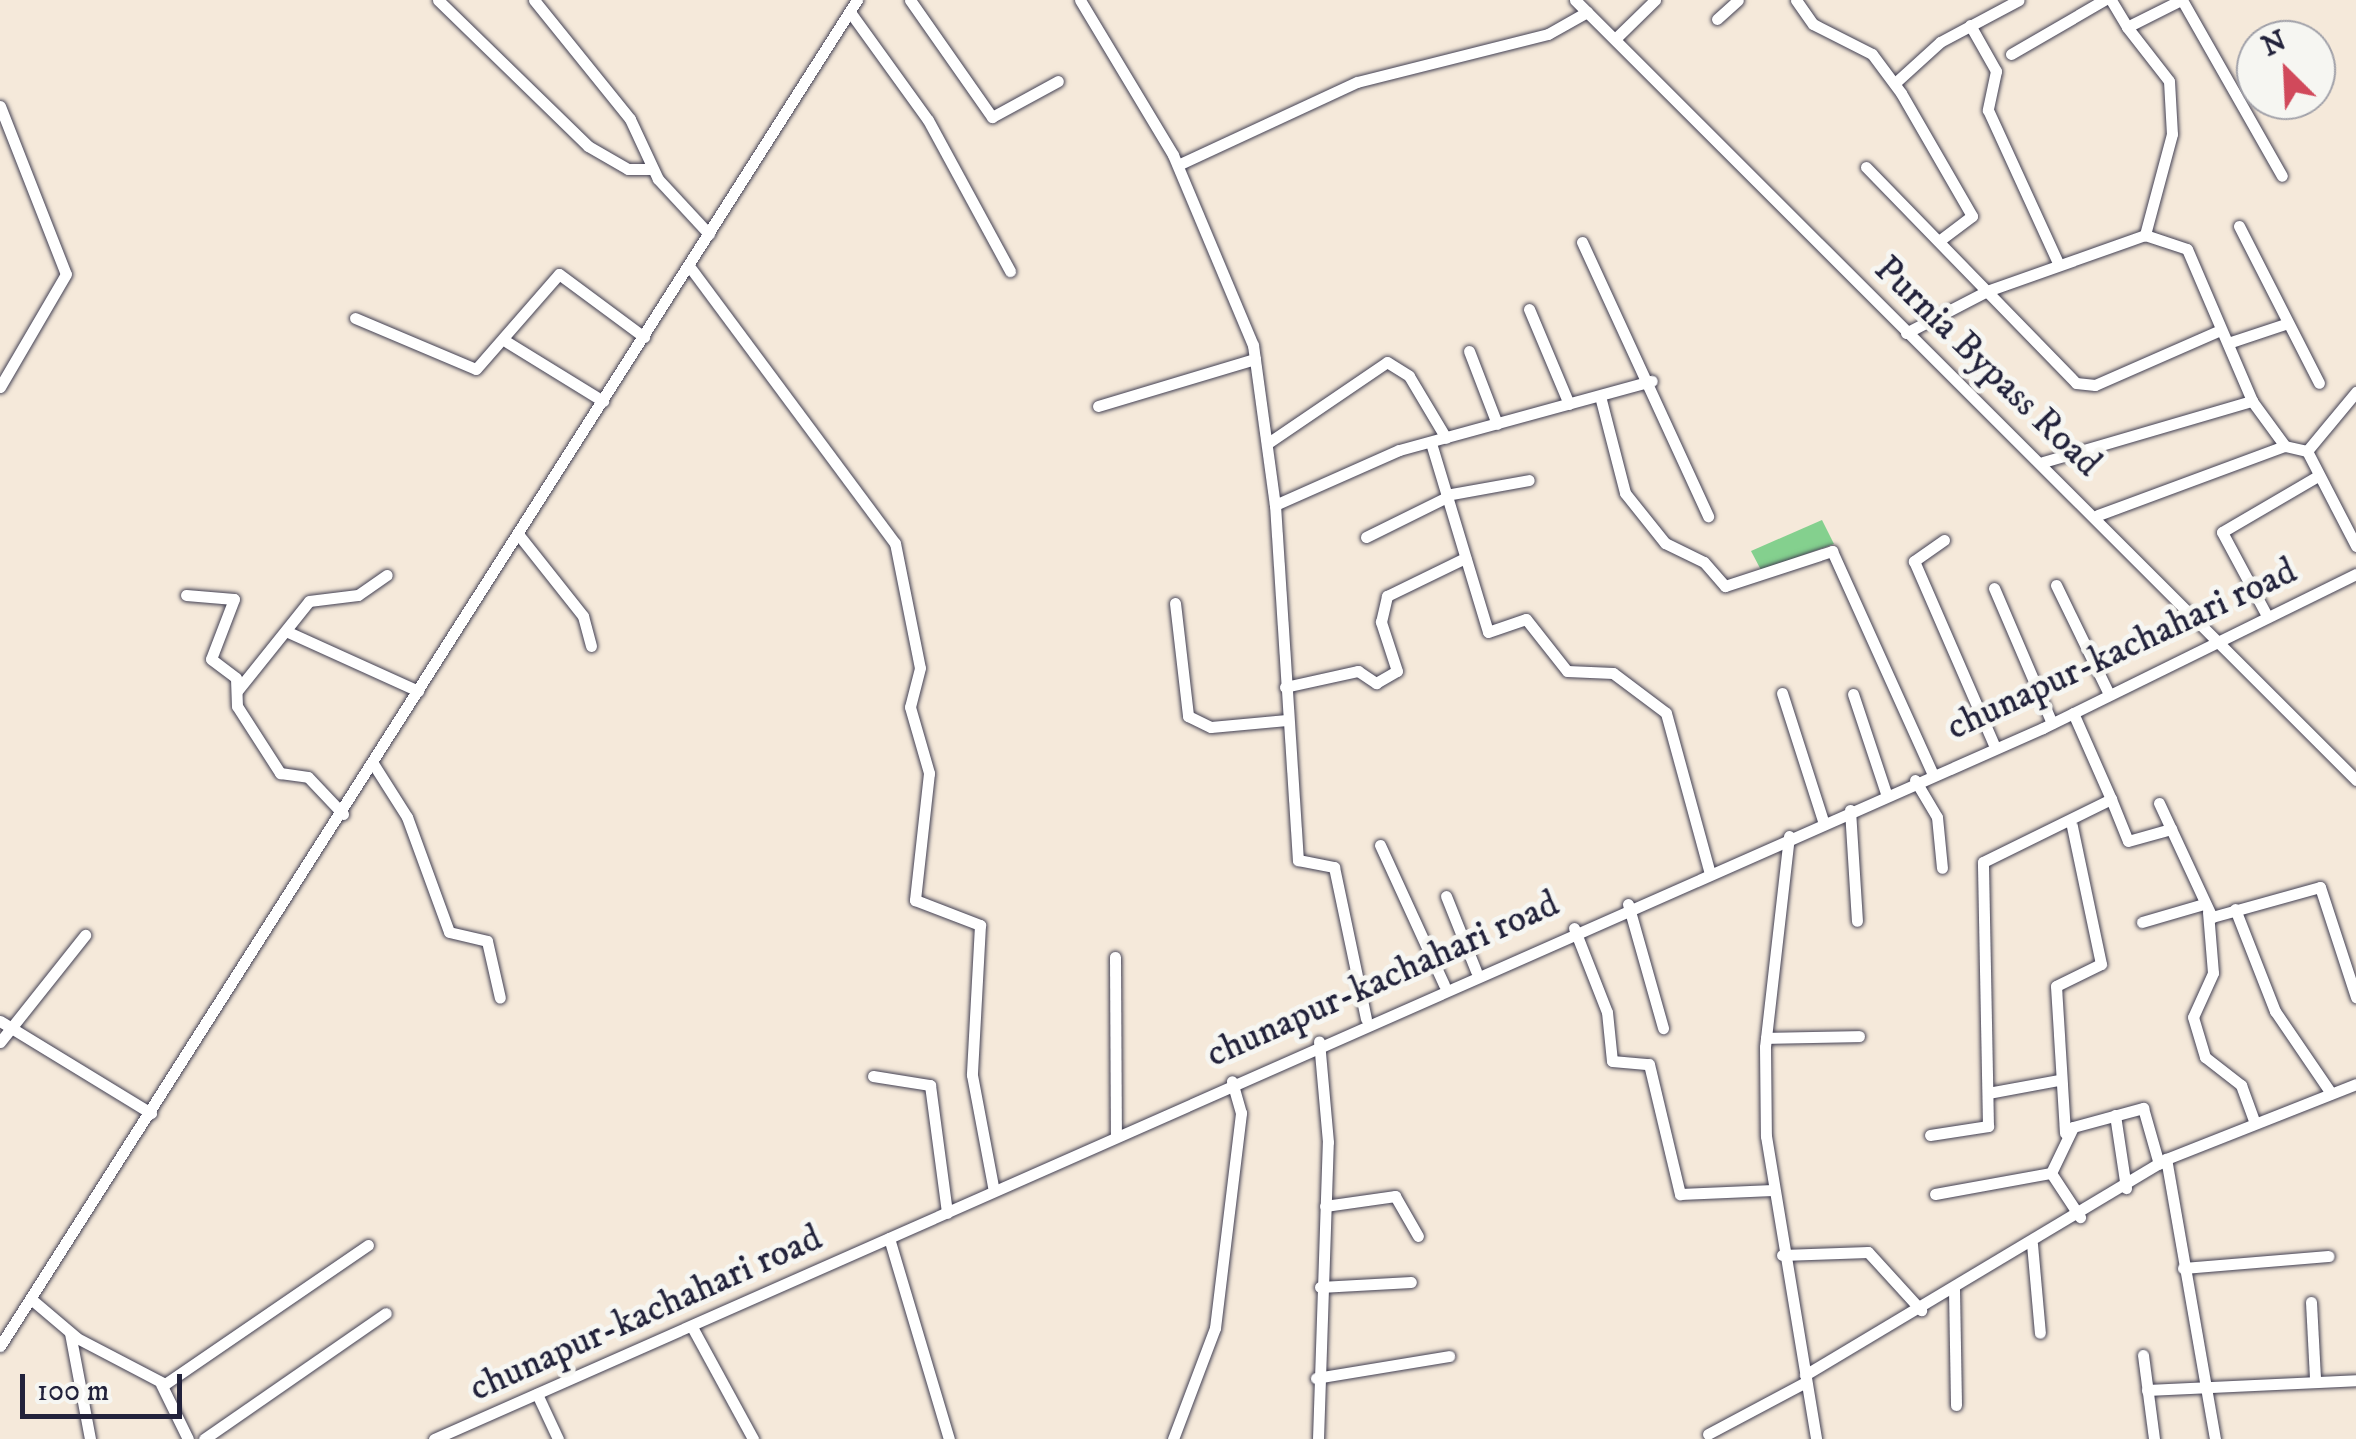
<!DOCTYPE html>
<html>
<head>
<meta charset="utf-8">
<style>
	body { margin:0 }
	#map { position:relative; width:2356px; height:1439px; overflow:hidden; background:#f5e9da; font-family:"IM FELL DW Pica",serif }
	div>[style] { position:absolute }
	.green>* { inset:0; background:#84d08e }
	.roads { filter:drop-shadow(0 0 2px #424053) drop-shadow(0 0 2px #424053) }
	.street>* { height:11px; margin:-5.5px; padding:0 5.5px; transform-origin:5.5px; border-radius:5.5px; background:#fff }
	span { translate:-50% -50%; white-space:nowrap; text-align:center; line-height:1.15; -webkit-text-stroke:10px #f6f6f2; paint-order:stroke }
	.street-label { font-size:38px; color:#22223b }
	.north { position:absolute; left:2236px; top:20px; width:100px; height:100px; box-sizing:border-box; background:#f6f6f2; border:2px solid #a1a1a9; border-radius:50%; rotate:336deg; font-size:28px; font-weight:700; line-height:40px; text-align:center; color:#22223b }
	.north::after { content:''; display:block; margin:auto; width:35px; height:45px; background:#d1495b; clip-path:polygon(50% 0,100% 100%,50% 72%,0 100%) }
	.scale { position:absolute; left:20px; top:1374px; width:162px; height:45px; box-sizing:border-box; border:5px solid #22223b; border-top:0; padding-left:12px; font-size:30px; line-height:35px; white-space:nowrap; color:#22223b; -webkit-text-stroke:8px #f6f6f2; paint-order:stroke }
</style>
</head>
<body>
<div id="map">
	<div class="green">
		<div style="clip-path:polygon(1822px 520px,1834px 544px,1761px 570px,1751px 551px)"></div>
	</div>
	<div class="roads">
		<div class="street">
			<div style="left:438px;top:0;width:209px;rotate:44.2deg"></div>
			<div style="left:588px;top:146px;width:46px;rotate:29.9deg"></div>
			<div style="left:628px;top:169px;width:24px"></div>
			<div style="left:534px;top:0;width:153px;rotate:51.1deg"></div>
			<div style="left:630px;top:119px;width:66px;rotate:65deg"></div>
			<div style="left:658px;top:179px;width:75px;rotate:47.2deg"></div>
			<div style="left:910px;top:0;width:143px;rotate:55deg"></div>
			<div style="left:992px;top:117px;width:75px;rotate:-28.6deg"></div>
			<div style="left:1080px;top:0;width:181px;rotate:59deg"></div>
			<div style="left:1173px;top:155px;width:206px;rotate:67.2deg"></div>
			<div style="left:1253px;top:345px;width:162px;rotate:82.2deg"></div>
			<div style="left:1275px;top:505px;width:356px;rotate:86.3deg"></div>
			<div style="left:1298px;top:860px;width:37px;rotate:11deg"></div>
			<div style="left:1334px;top:867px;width:155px;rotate:78.1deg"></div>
			<div style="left:1575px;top:0;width:1104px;rotate:44.96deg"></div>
			<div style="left:1796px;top:0;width:29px;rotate:55deg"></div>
			<div style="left:1813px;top:24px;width:66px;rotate:27deg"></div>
			<div style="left:1872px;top:54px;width:49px;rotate:53.4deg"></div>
			<div style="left:1901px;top:93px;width:142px;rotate:60deg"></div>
			<div style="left:1972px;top:216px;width:41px;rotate:142.9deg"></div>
			<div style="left:2111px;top:0;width:31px;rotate:59deg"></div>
			<div style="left:2127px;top:27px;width:60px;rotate:-26.6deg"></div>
			<div style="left:2182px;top:0;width:202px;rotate:60.4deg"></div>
			<div style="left:850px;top:12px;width:133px;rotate:54.2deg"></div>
			<div style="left:928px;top:120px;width:172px;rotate:61.5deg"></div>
			<div style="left:1717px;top:19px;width:28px;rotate:-42deg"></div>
			<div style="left:1970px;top:25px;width:53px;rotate:60.5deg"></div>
			<div style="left:1996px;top:71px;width:40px;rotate:102deg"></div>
			<div style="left:1988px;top:110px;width:168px;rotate:65.4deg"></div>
			<div style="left:2127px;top:27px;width:68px;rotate:52.1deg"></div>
			<div style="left:2169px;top:81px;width:53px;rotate:86.8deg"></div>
			<div style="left:2172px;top:134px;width:105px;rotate:105deg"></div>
			<div style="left:1615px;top:39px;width:56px;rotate:-44.3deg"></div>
			<div style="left:2011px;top:54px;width:108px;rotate:-30.1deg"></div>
			<div style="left:1895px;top:83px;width:61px;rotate:-42.3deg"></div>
			<div style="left:1940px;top:42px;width:89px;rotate:-28deg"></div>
			<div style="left:0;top:106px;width:180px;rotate:68.6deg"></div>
			<div style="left:66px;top:274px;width:131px;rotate:120.3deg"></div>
			<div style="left:1178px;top:165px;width:197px;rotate:-24.9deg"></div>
			<div style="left:1357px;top:82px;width:197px;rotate:-14.1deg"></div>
			<div style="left:1548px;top:34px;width:45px;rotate:-29.4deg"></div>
			<div style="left:1866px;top:167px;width:301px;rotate:45.8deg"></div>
			<div style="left:2076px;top:383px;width:19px;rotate:6deg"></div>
			<div style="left:2095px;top:385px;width:137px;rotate:-23.7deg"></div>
			<div style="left:2239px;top:226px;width:176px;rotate:63deg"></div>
			<div style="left:1582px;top:242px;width:302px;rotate:65.3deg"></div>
			<div style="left:689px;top:266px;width:345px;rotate:53.4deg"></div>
			<div style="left:895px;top:543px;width:127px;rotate:78.7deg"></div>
			<div style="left:920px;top:668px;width:40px;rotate:104.4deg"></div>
			<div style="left:910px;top:707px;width:69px;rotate:73.9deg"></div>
			<div style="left:929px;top:773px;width:128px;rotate:96.3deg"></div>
			<div style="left:915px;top:900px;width:70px;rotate:21deg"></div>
			<div style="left:980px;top:925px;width:150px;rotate:93.1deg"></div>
			<div style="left:972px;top:1075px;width:118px;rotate:79.3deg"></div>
			<div style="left:1529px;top:309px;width:103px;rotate:67.2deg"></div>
			<div style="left:355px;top:318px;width:131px;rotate:22.9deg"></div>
			<div style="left:476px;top:369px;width:126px;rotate:-48.9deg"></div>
			<div style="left:559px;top:274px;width:106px;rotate:36.5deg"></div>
			<div style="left:1906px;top:333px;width:91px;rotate:-27.4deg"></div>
			<div style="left:1987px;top:291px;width:168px;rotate:-19.5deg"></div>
			<div style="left:2145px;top:235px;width:44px;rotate:18.4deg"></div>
			<div style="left:2187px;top:249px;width:165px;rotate:66.8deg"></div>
			<div style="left:2252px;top:401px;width:56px;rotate:53.7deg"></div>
			<div style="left:2285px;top:446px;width:23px;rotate:13deg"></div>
			<div style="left:2307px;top:451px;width:77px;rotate:-50.3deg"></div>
			<div style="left:507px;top:342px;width:113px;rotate:31.6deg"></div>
			<div style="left:2228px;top:343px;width:63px;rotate:-18.4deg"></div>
			<div style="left:1469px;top:351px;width:78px;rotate:69deg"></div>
			<div style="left:1600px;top:396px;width:100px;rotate:75.5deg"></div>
			<div style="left:1625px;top:493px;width:64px;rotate:51.3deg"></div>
			<div style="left:1665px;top:543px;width:43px;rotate:26deg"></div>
			<div style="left:1704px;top:562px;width:32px;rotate:49deg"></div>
			<div style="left:1725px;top:586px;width:113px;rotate:-18.1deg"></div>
			<div style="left:1832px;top:551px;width:243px;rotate:65.7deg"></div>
			<div style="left:1098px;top:406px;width:164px;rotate:-16.7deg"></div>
			<div style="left:1268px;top:443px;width:144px;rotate:-34.2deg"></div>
			<div style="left:1387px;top:362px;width:26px;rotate:32deg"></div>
			<div style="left:1409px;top:376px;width:72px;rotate:59.2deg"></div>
			<div style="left:1431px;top:443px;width:197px;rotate:73.2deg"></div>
			<div style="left:1488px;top:632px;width:40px;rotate:-18.9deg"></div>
			<div style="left:1526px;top:619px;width:66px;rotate:51.7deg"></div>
			<div style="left:1567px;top:671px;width:46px;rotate:2.5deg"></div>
			<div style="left:1613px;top:673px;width:66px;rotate:37deg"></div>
			<div style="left:1666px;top:713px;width:163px;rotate:74.7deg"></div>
			<div style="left:2307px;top:451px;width:107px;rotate:62.7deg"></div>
			<div style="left:2043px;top:462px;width:218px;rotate:-16.3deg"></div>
			<div style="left:1446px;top:495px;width:84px;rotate:-10.2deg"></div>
			<div style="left:1275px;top:505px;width:136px;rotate:-23.9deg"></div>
			<div style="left:1399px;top:450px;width:262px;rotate:-15.3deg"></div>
			<div style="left:2098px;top:515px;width:199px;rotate:-20.3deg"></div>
			<div style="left:518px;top:534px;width:105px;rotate:51.6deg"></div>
			<div style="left:583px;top:616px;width:31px;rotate:75deg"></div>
			<div style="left:1366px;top:537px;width:90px;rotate:-26.3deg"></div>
			<div style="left:1944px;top:540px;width:37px;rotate:145deg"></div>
			<div style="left:1914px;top:561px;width:203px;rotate:66.5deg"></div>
			<div style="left:2056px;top:585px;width:121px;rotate:64.1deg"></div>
			<div style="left:1994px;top:588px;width:147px;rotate:66.8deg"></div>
			<div style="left:186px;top:595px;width:48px;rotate:4.8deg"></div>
			<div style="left:234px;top:599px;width:64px;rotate:111deg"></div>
			<div style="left:211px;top:659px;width:31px;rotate:37deg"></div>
			<div style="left:236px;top:678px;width:28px;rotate:88deg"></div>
			<div style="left:237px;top:706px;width:80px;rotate:57.3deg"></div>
			<div style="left:280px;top:773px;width:28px;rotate:8deg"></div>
			<div style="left:308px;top:777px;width:51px;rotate:46.6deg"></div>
			<div style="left:1175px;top:603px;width:114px;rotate:83.4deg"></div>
			<div style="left:1188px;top:716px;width:25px;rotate:26deg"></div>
			<div style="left:1211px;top:727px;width:76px;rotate:-5.3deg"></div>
			<div style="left:2266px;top:614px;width:93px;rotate:-118.2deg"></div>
			<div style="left:2222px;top:532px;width:109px;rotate:-30.3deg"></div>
			<div style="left:288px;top:632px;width:143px;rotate:24.4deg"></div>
			<div style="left:1285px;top:687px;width:75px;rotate:-12.4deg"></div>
			<div style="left:1358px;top:671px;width:22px;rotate:34deg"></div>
			<div style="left:1376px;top:683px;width:24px;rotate:-30deg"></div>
			<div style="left:1397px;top:671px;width:52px;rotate:-108.1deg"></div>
			<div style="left:1381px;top:622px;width:27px;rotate:-77deg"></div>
			<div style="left:1387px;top:596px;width:87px;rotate:-26deg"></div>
			<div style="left:237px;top:691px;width:115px;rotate:-51.3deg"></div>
			<div style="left:309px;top:601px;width:49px;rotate:-7deg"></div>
			<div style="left:358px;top:595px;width:35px;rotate:-35deg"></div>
			<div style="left:1782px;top:693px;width:134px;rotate:72.2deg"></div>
			<div style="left:1853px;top:694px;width:104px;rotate:71.6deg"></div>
			<div style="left:374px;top:765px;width:62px;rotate:57.6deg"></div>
			<div style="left:407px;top:817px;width:122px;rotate:69.9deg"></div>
			<div style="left:449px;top:932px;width:39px;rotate:13deg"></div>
			<div style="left:487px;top:941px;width:58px;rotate:77.2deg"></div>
			<div style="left:1915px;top:780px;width:43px;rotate:59.3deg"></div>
			<div style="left:1937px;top:817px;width:51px;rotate:84.4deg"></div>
			<div style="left:2111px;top:799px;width:45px;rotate:68deg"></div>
			<div style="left:2128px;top:841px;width:45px;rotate:-15.6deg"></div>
			<div style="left:2159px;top:803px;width:126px;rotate:65.1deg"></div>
			<div style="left:2212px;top:917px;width:112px;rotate:-15.5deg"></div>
			<div style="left:2320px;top:887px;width:116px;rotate:71.9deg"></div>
			<div style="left:1850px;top:810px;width:111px;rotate:86.4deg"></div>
			<div style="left:1789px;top:836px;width:212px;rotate:96.5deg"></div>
			<div style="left:1765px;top:1047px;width:89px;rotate:89.4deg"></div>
			<div style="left:1766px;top:1136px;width:307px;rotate:80.6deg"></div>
			<div style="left:1380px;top:845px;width:154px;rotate:65.4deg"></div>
			<div style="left:1446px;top:896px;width:81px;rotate:68.2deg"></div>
			<div style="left:1628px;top:904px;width:129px;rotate:74.2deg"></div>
			<div style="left:2235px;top:909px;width:110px;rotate:68.6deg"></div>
			<div style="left:2275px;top:1011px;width:99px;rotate:55.7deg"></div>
			<div style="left:2208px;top:912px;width:61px;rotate:85.3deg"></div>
			<div style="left:2213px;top:973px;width:48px;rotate:114.4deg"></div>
			<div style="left:2193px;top:1017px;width:42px;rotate:73.3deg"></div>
			<div style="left:2205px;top:1057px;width:46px;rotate:37.9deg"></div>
			<div style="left:2241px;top:1085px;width:38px;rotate:70deg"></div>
			<div style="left:2142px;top:922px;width:65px;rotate:-16.2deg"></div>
			<div style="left:1574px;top:928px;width:90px;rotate:68.6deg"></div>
			<div style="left:1607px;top:1012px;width:49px;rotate:84.2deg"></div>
			<div style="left:1612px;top:1061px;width:37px;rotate:5deg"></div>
			<div style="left:1649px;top:1064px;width:134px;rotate:76.6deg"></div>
			<div style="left:1680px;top:1194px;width:93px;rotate:-2.5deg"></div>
			<div style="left:1115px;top:957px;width:178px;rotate:89.7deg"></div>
			<div style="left:0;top:1021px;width:177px;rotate:31.4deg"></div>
			<div style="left:1766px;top:1038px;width:93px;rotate:-1.2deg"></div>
			<div style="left:0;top:1042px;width:137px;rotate:-51.5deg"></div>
			<div style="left:873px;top:1076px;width:58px;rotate:9deg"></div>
			<div style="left:930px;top:1085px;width:129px;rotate:82.4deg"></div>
			<div style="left:1988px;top:1093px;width:71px;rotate:-10.5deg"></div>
			<div style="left:2115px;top:1115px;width:74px;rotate:81.4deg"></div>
			<div style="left:2065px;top:1133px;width:147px;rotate:-93.5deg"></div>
			<div style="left:2056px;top:986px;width:50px;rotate:-26.1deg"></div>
			<div style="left:2101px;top:964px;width:141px;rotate:-101.9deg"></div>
			<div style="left:1930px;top:1135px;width:59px;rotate:-8.8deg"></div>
			<div style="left:1988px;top:1126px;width:264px;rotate:-91.1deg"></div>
			<div style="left:1983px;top:862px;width:143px;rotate:-26.2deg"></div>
			<div style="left:2111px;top:799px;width:94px;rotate:-113.8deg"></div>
			<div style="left:2051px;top:1173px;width:51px;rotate:-64.4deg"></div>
			<div style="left:2073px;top:1127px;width:73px;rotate:-15.2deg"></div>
			<div style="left:2143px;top:1108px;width:58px;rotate:74.1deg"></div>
			<div style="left:1935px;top:1194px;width:118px;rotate:-10.3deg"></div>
			<div style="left:2051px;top:1173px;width:53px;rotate:56.6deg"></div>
			<div style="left:1325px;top:1206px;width:71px;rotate:-8.1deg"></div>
			<div style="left:1395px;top:1196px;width:46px;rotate:60.1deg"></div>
			<div style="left:889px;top:1238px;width:210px;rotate:73.4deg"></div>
			<div style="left:2032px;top:1244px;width:89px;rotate:84.9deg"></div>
			<div style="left:1782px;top:1255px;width:86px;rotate:-2deg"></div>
			<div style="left:1868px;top:1252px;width:79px;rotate:47.6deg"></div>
			<div style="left:2183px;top:1268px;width:146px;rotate:-4.7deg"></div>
			<div style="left:1320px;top:1287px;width:91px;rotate:-3.1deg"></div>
			<div style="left:1954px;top:1289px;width:116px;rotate:89deg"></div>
			<div style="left:31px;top:1299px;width:60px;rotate:40.3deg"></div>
			<div style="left:77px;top:1338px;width:99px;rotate:27.6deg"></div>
			<div style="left:165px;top:1384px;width:246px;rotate:-34.4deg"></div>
			<div style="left:2311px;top:1302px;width:76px;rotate:87deg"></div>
			<div style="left:692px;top:1327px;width:128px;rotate:61.4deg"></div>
			<div style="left:70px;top:1333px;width:108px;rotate:79.3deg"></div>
			<div style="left:0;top:1346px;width:1596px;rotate:-57.52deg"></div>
			<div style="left:2143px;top:1355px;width:85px;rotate:82.5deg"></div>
			<div style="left:1805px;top:1375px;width:421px;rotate:-30.9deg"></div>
			<div style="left:1316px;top:1378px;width:135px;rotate:-9.4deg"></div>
			<div style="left:161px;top:1384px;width:61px;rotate:63.9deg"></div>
			<div style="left:2147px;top:1390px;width:209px;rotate:-2.7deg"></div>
			<div style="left:537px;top:1394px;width:50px;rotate:65deg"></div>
			<div style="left:1708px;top:1434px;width:111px;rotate:-28deg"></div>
			<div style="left:204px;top:1439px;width:221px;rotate:-34.7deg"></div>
			<div style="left:434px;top:1439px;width:1759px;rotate:-23.84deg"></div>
			<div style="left:2043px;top:728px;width:349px;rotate:-26.2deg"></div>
			<div style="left:1173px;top:1439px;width:119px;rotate:-69.3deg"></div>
			<div style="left:1215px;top:1328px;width:217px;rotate:-83.1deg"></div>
			<div style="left:1241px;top:1113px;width:33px;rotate:-106deg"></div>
			<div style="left:1318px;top:1439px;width:297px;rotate:-88.1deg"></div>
			<div style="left:1328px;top:1142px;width:101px;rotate:-95.1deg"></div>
			<div style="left:2215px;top:1439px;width:284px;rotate:-99.9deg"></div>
			<div style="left:2166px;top:1159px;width:204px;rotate:-21.5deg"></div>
		</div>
	</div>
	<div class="street-label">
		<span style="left:1987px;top:367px;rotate:44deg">Purnia Bypass Road</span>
		<span style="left:2122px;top:650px;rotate:-25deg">chunapur-kachahari road</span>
		<span style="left:1383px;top:980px;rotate:-24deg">chunapur-kachahari road</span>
		<span style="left:646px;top:1314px;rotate:-24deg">chunapur-kachahari road</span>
	</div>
	<div class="north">N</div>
	<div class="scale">100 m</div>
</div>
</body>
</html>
